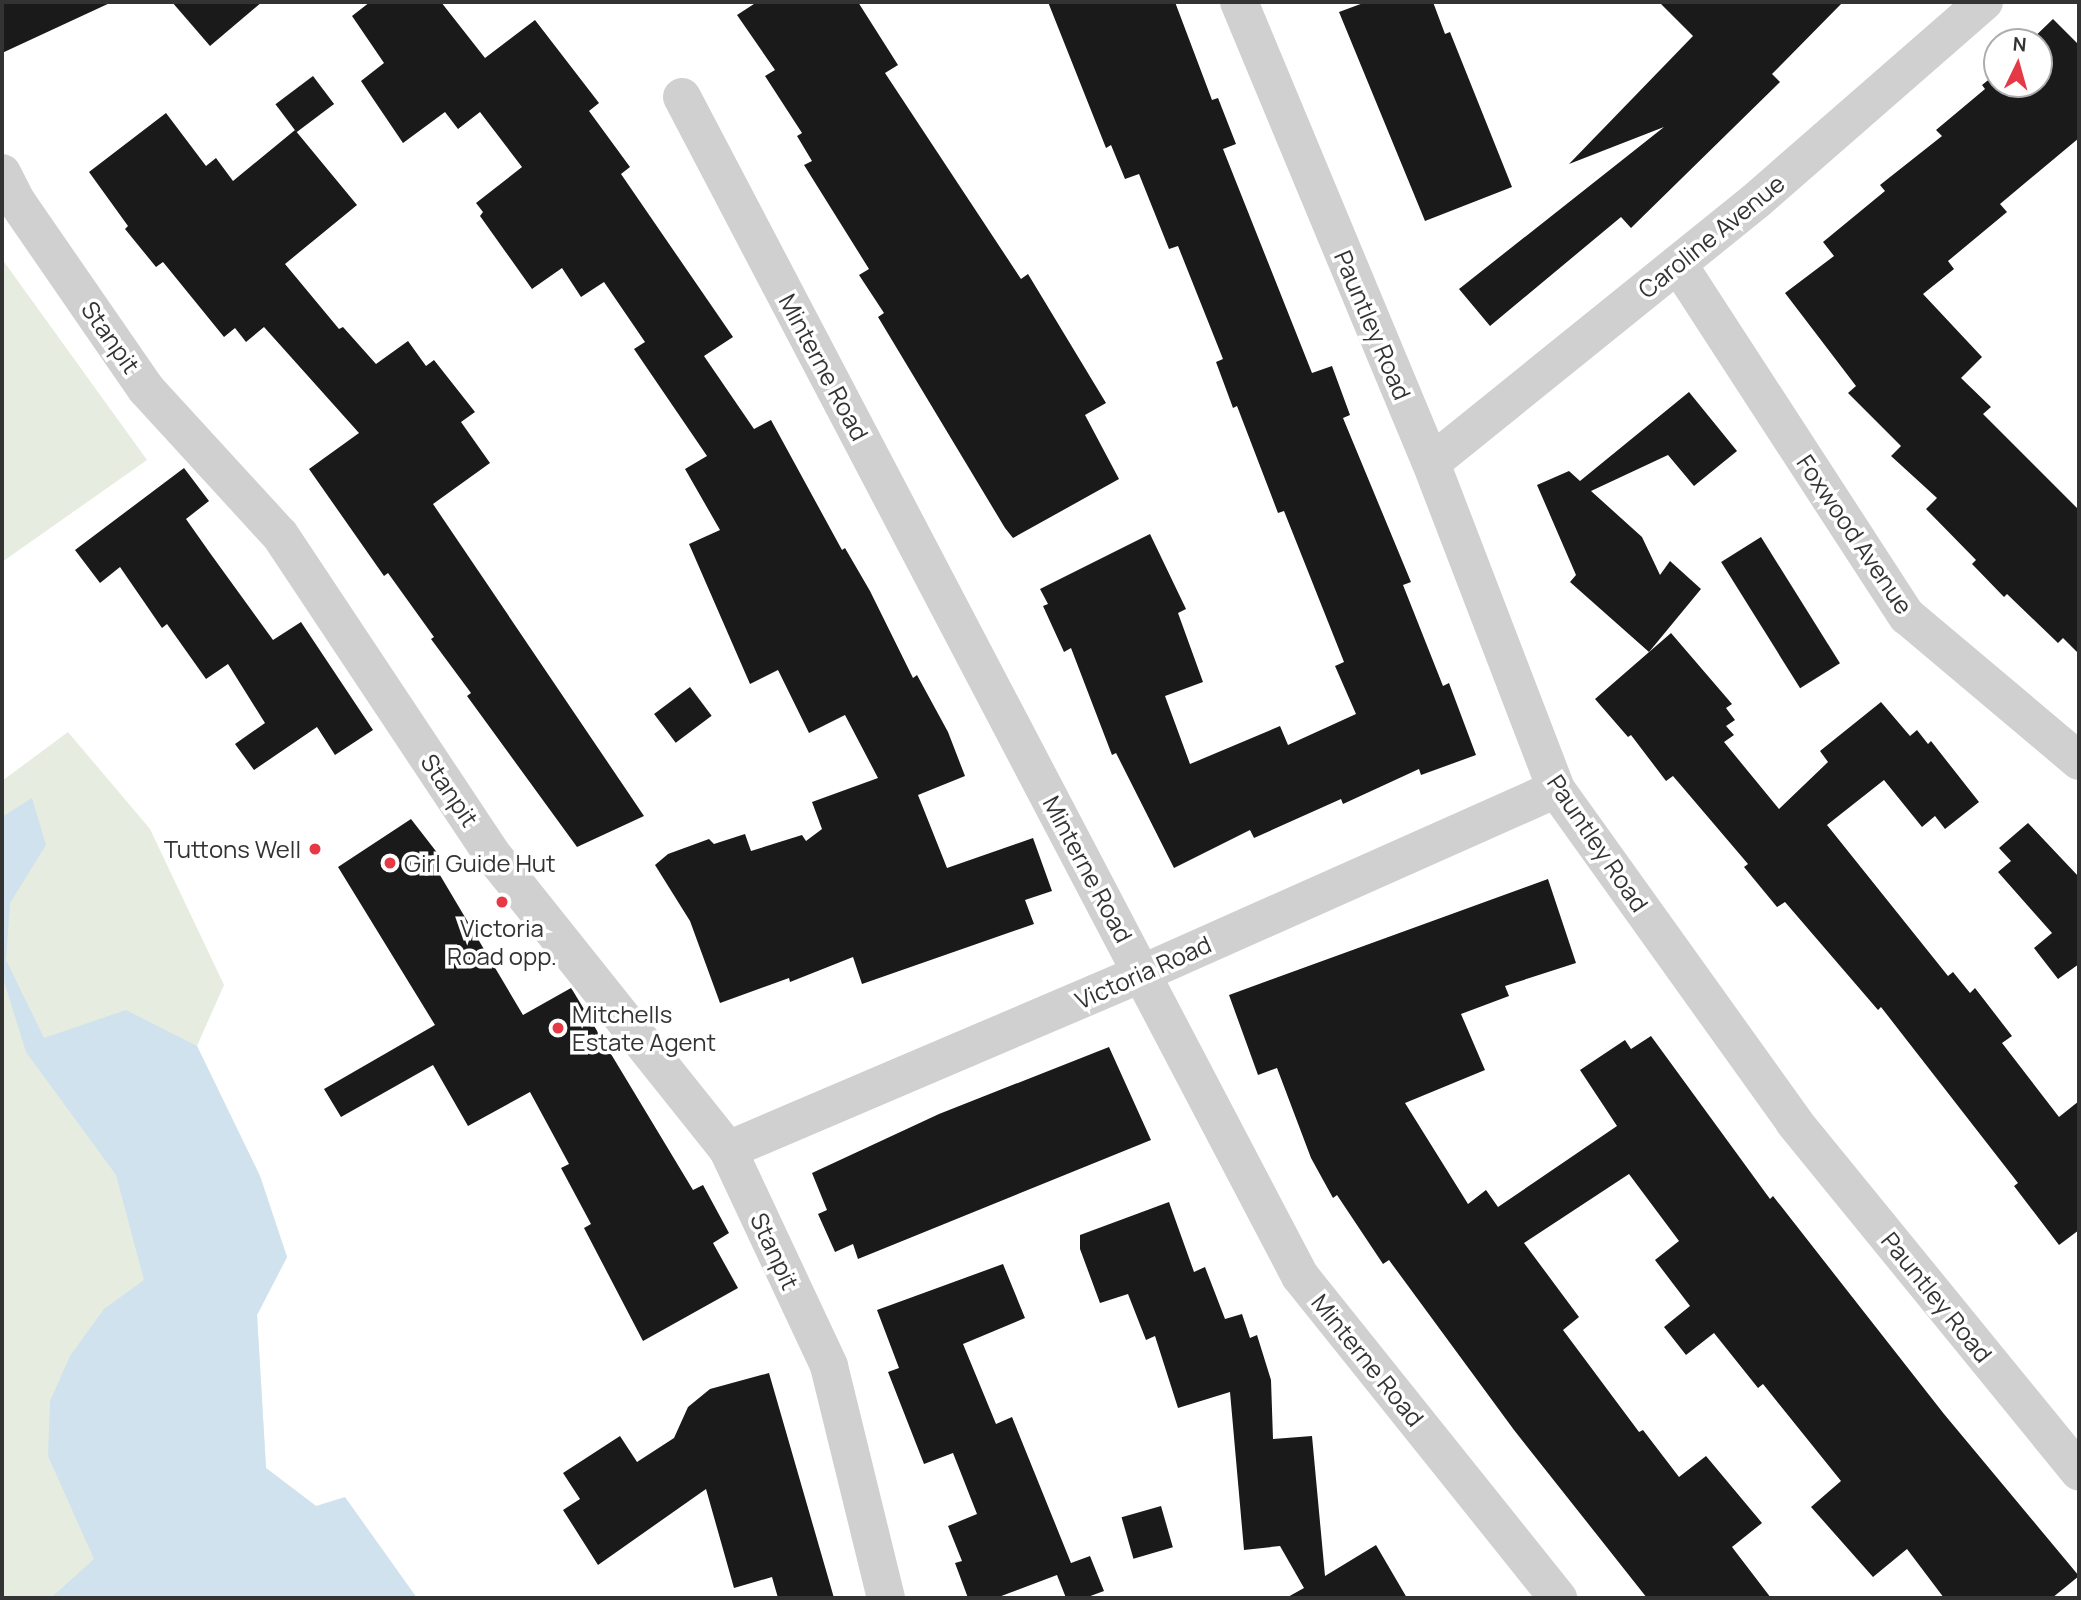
<!DOCTYPE html>
<html>
<head>
<meta charset="utf-8">
<style>
	body { margin:0 }
	#map { position:relative; width:2081px; height:1600px; overflow:hidden; background:#fff; font-family:Manrope,sans-serif }
	div>[style] { position:absolute }
	.green>* { inset:0; background:#e6ecdf }
	.water>* { inset:0; background:#cfe2ee }
	.building>* { inset:0; background:#1a1a1a; transform-origin:0 0 }
	.minor>* { height:38px; margin:-19px; padding:0 19px; transform-origin:19px; border-radius:19px; background:#d0d0d0 }
	.dots>* { width:19px; height:19px; translate:-50% -50%; box-sizing:border-box; border:4px solid #fff; border-radius:50% }
	span { translate:-50% -50%; white-space:nowrap; text-align:center; line-height:1.15; -webkit-text-stroke:7px #fff; paint-order:stroke }
	.street-label { font-size:24px; color:#333 }
	.poi-label { font-size:24px; color:#333 }
	.right { translate:-100% -50%; text-align:right }
	.left { translate:0 -50%; text-align:left }
	.frame { position:absolute; inset:0; border:4px solid #333; pointer-events:none }
	.north { position:absolute; left:1983px; top:28px; width:70px; height:70px; box-sizing:border-box; background:#fff; border:2px solid #adadad; border-radius:50%; rotate:5deg; font-size:19px; font-weight:700; line-height:28px; text-align:center; color:#333 }
	.north::after { content:''; display:block; margin:auto; width:24px; height:32px; background:#e63946; clip-path:polygon(50% 0,100% 100%,50% 72%,0 100%) }
</style>
</head>
<body>
<div id="map">
	<div class="green">
		<div style="clip-path:polygon(2px 259px,147px 460px,2px 562px)"></div>
		<div style="clip-path:polygon(68px 732px,150px 829px,224px 985px,197px 1046px,260px 1176px,287px 1257px,257px 1315px,266px 1468px,316px 1506px,345px 1598px,2px 1598px,2px 781px)"></div>
	</div>
	<div class="water">
		<div style="clip-path:polygon(32px 798px,46px 845px,10px 903px,6px 960px,44px 1038px,126px 1010px,197px 1046px,260px 1176px,287px 1257px,257px 1315px,266px 1468px,316px 1506px,345px 1497px,417px 1598px,51px 1598px,94px 1559px,48px 1456px,50px 1401px,70px 1356px,104px 1309px,144px 1280px,116px 1175px,26px 1052px,2px 975px,2px 817px)"></div>
	</div>
	<div class="building">
		<div style="clip-path:polygon(2px 2px,112px 2px,2px 53px)"></div>
		<div style="clip-path:polygon(172px 2px,262px 2px,210px 46px)"></div>
		<div style="clip-path:polygon(370px 2px,441px 2px,485px 58px,535px 20px,599px 103px,589px 111px,630px 167px,621px 174px,733px 337px,704px 356px,754px 429px,771px 420px,842px 550px,845px 548px,870px 591px,913px 678px,917px 675px,948px 732px,965px 776px,918px 795px,947px 868px,1033px 838px,1052px 891px,1025px 900px,1034px 924px,862px 984px,853px 957px,790px 982px,789px 978px,720px 1003px,690px 921px,655px 865px,668px 854px,709px 839px,714px 844px,745px 834px,751px 851px,802px 835px,806px 841px,822px 829px,812px 802px,878px 778px,845px 715px,809px 733px,778px 670px,750px 684px,689px 544px,720px 530px,685px 469px,707px 456px,634px 349px,645px 342px,604px 282px,581px 297px,562px 268px,532px 289px,480px 216px,483px 212px,476px 203px,522px 167px,480px 112px,458px 129px,445px 112px,403px 143px,361px 81px,384px 63px,352px 16px)"></div>
		<div style="clip-path:polygon(757px 2px,858px 2px,898px 65px,885px 73px,1021px 279px,1028px 274px,1106px 403px,1085px 415px,1119px 479px,1013px 538px,1005px 528px,878px 317px,884px 313px,859px 275px,869px 269px,804px 165px,812px 161px,797px 136px,802px 133px,765px 76px,775px 70px,737px 15px)"></div>
		<div style="clip-path:polygon(1048px 2px,1175px 2px,1212px 100px,1218px 98px,1236px 144px,1223px 149px,1312px 373px,1332px 366px,1350px 415px,1343px 418px,1411px 582px,1403px 585px,1443px 686px,1449px 683px,1476px 755px,1421px 775px,1419px 769px,1343px 804px,1341px 799px,1254px 838px,1250px 830px,1174px 868px,1116px 753px,1112px 755px,1071px 648px,1064px 652px,1043px 606px,1048px 604px,1040px 589px,1150px 534px,1186px 609px,1178px 613px,1203px 682px,1165px 696px,1190px 764px,1280px 726px,1288px 745px,1356px 714px,1335px 666px,1344px 662px,1284px 511px,1278px 513px,1237px 406px,1233px 408px,1216px 362px,1223px 359px,1178px 246px,1169px 249px,1139px 174px,1125px 179px,1111px 145px,1106px 148px)"></div>
		<div style="clip-path:polygon(1366px 2px,1433px 2px,1445px 34px,1450px 32px,1512px 187px,1425px 221px,1339px 12px)"></div>
		<div style="clip-path:polygon(1659px 2px,1843px 2px,1772px 74px,1780px 82px,1631px 228px,1621px 217px,1490px 326px,1459px 289px,1664px 127px,1569px 164px,1693px 36px)"></div>
		<div style="clip-path:polygon(2053px 19px,2079px 45px,2079px 138px,2000px 204px,2007px 212px,1948px 261px,1954px 269px,1923px 294px,1982px 357px,1961px 378px,1991px 407px,1983px 414px,2079px 510px,2079px 654px,2063px 638px,2058px 643px,2007px 594px,2004px 597px,1972px 564px,1976px 560px,1926px 509px,1937px 498px,1891px 456px,1901px 446px,1848px 393px,1856px 386px,1785px 293px,1834px 256px,1823px 242px,1885px 191px,1880px 185px,1942px 136px,1936px 130px,1985px 89px,1982px 85px,1997px 73px,1997px 84px,2039px 84px,2039px 42px,2029px 42px)"></div>
		<div style="left:313px;top:76px;width:35px;height:47px;rotate:53deg"></div>
		<div style="clip-path:polygon(166px 113px,206px 166px,216px 158px,233px 181px,295px 130px,357px 205px,285px 264px,339px 329px,343px 327px,376px 364px,408px 341px,426px 366px,434px 360px,475px 412px,461px 422px,490px 463px,433px 504px,644px 816px,577px 847px,467px 696px,471px 693px,431px 639px,434px 637px,388px 573px,384px 576px,309px 469px,359px 433px,264px 327px,246px 342px,235px 328px,224px 337px,163px 262px,156px 267px,125px 229px,128px 226px,89px 172px)"></div>
		<div style="clip-path:polygon(1689px 392px,1737px 451px,1694px 486px,1668px 455px,1591px 491px,1642px 537px,1660px 575px,1670px 561px,1701px 589px,1649px 652px,1570px 582px,1576px 575px,1537px 485px,1569px 471px,1580px 481px)"></div>
		<div style="clip-path:polygon(184px 468px,209px 501px,186px 519px,210px 553px,273px 640px,301px 622px,373px 730px,335px 755px,317px 727px,254px 770px,235px 744px,265px 723px,228px 664px,206px 679px,167px 624px,162px 628px,120px 567px,100px 583px,75px 550px)"></div>
		<div style="left:1761px;top:537px;width:149px;height:47px;rotate:58deg"></div>
		<div style="clip-path:polygon(1671px 633px,1732px 704px,1726px 708px,1735px 720px,1726px 726px,1734px 735px,1724px 742px,1779px 809px,1828px 762px,1820px 751px,1881px 702px,1910px 736px,1917px 730px,1928px 744px,1931px 741px,1979px 802px,1945px 829px,1935px 816px,1922px 827px,1884px 780px,1827px 825px,1948px 976px,1953px 972px,1970px 993px,1975px 988px,2012px 1036px,2002px 1043px,2059px 1117px,2079px 1101px,2079px 1230px,2059px 1245px,2014px 1186px,2018px 1183px,1881px 1007px,1878px 1010px,1785px 902px,1777px 907px,1744px 867px,1748px 864px,1673px 776px,1666px 781px,1631px 735px,1628px 737px,1595px 699px)"></div>
		<div style="left:690px;top:687px;width:36px;height:45px;rotate:53deg"></div>
		<div style="clip-path:polygon(411px 819px,442px 859px,434px 865px,523px 1015px,571px 988px,573px 991px,693px 1190px,703px 1185px,729px 1233px,713px 1243px,738px 1288px,643px 1341px,584px 1228px,591px 1224px,561px 1168px,569px 1164px,530px 1092px,468px 1126px,433px 1065px,341px 1117px,324px 1089px,435px 1025px,338px 867px)"></div>
		<div style="clip-path:polygon(2028px 823px,2079px 877px,2079px 964px,2058px 979px,2034px 948px,2052px 933px,1998px 872px,2011px 861px,1999px 848px)"></div>
		<div style="clip-path:polygon(1548px 879px,1576px 963px,1505px 986px,1509px 996px,1461px 1014px,1485px 1070px,1405px 1103px,1468px 1204px,1486px 1190px,1498px 1207px,1617px 1126px,1580px 1070px,1625px 1040px,1631px 1049px,1651px 1036px,1770px 1199px,1773px 1196px,1944px 1414px,2079px 1576px,2052px 1598px,1944px 1598px,1907px 1549px,1873px 1577px,1811px 1507px,1841px 1481px,1763px 1384px,1758px 1388px,1714px 1333px,1686px 1355px,1664px 1327px,1690px 1306px,1655px 1260px,1679px 1241px,1629px 1174px,1524px 1243px,1579px 1317px,1563px 1330px,1639px 1432px,1643px 1430px,1679px 1477px,1706px 1456px,1762px 1523px,1732px 1547px,1771px 1598px,1647px 1598px,1514px 1430px,1389px 1260px,1383px 1264px,1337px 1195px,1333px 1198px,1311px 1158px,1277px 1068px,1258px 1075px,1229px 995px)"></div>
		<div style="clip-path:polygon(1109px 1047px,1151px 1140px,858px 1259px,853px 1244px,835px 1252px,818px 1214px,827px 1210px,812px 1173px,939px 1114px)"></div>
		<div style="clip-path:polygon(1169px 1202px,1194px 1272px,1205px 1267px,1225px 1319px,1242px 1314px,1250px 1338px,1257px 1335px,1271px 1380px,1273px 1439px,1312px 1436px,1325px 1576px,1376px 1545px,1407px 1598px,1286px 1598px,1304px 1588px,1280px 1546px,1244px 1550px,1230px 1392px,1178px 1408px,1155px 1336px,1146px 1340px,1128px 1294px,1100px 1303px,1080px 1249px,1080px 1235px)"></div>
		<div style="clip-path:polygon(1003px 1264px,1025px 1318px,963px 1344px,996px 1424px,1012px 1417px,1071px 1563px,1090px 1556px,1104px 1591px,1085px 1598px,1066px 1598px,1057px 1575px,996px 1598px,968px 1598px,955px 1563px,962px 1561px,948px 1526px,977px 1514px,953px 1453px,924px 1464px,888px 1372px,899px 1368px,877px 1310px)"></div>
		<div style="clip-path:polygon(769px 1373px,834px 1598px,778px 1598px,772px 1577px,734px 1588px,706px 1489px,598px 1565px,563px 1510px,580px 1499px,563px 1473px,620px 1436px,637px 1462px,674px 1438px,688px 1407px,710px 1389px)"></div>
		<div style="left:1161px;top:1506px;width:43px;height:41px;rotate:74deg"></div>
	</div>
	<div class="minor">
		<div style="left:1239px;top:2px;width:499px;rotate:67.4deg"></div>
		<div style="left:1431px;top:463px;width:349px;rotate:69deg"></div>
		<div style="left:1556px;top:789px;width:409px;rotate:54.4deg"></div>
		<div style="left:1794px;top:1122px;width:451px;rotate:50.8deg"></div>
		<div style="left:682px;top:97px;width:1331px;rotate:62.34deg"></div>
		<div style="left:1300px;top:1276px;width:413px;rotate:51.3deg"></div>
		<div style="left:2px;top:173px;width:33px;rotate:63deg"></div>
		<div style="left:17px;top:202px;width:227px;rotate:55.4deg"></div>
		<div style="left:146px;top:389px;width:198px;rotate:47.5deg"></div>
		<div style="left:280px;top:535px;width:382px;rotate:56.4deg"></div>
		<div style="left:491px;top:853px;width:380px;rotate:51.4deg"></div>
		<div style="left:728px;top:1150px;width:238px;rotate:64.9deg"></div>
		<div style="left:829px;top:1366px;width:239px;rotate:76.2deg"></div>
		<div style="left:1678px;top:264px;width:420px;rotate:57deg"></div>
		<div style="left:1907px;top:616px;width:225px;rotate:40.1deg"></div>
		<div style="left:1431px;top:463px;width:420px;rotate:-38.9deg"></div>
		<div style="left:1758px;top:199px;width:300px;rotate:-41.1deg"></div>
		<div style="left:728px;top:1150px;width:451px;rotate:-23.1deg"></div>
		<div style="left:1143px;top:973px;width:452px;rotate:-24deg"></div>
	</div>
	<div class="dots">
		<div style="left:315px;top:849px;background:#e63946"></div>
		<div style="left:390px;top:863px;background:#e63946"></div>
		<div style="left:502px;top:902px;background:#e63946"></div>
		<div style="left:558px;top:1028px;background:#e63946"></div>
	</div>
	<div class="street-label">
		<span style="left:1711px;top:236px;rotate:-39deg">Caroline Avenue</span>
		<span style="left:1373px;top:325px;rotate:67deg">Pauntley Road</span>
		<span style="left:111px;top:337px;rotate:55deg">Stanpit</span>
		<span style="left:824px;top:367px;rotate:62deg">Minterne Road</span>
		<span style="left:1855px;top:534px;rotate:56deg">Foxwood Avenue</span>
		<span style="left:450px;top:790px;rotate:56deg">Stanpit</span>
		<span style="left:1598px;top:843px;rotate:56deg">Pauntley Road</span>
		<span style="left:1088px;top:869px;rotate:62deg">Minterne Road</span>
		<span style="left:1143px;top:972px;rotate:-24deg">Victoria Road</span>
		<span style="left:775px;top:1251px;rotate:65deg">Stanpit</span>
		<span style="left:1937px;top:1297px;rotate:51deg">Pauntley Road</span>
		<span style="left:1368px;top:1360px;rotate:51deg">Minterne Road</span>
	</div>
	<div class="poi-label">
		<span class="right" style="left:301px;top:849px">Tuttons Well</span>
		<span class="left" style="left:404px;top:863px">Girl Guide Hut</span>
		<span style="left:502px;top:942px">Victoria<br>Road opp.</span>
		<span class="left" style="left:572px;top:1028px">Mitchells<br>Estate Agent</span>
	</div>
	<div class="frame"></div>
	<div class="north">N</div>
</div>
</body>
</html>
